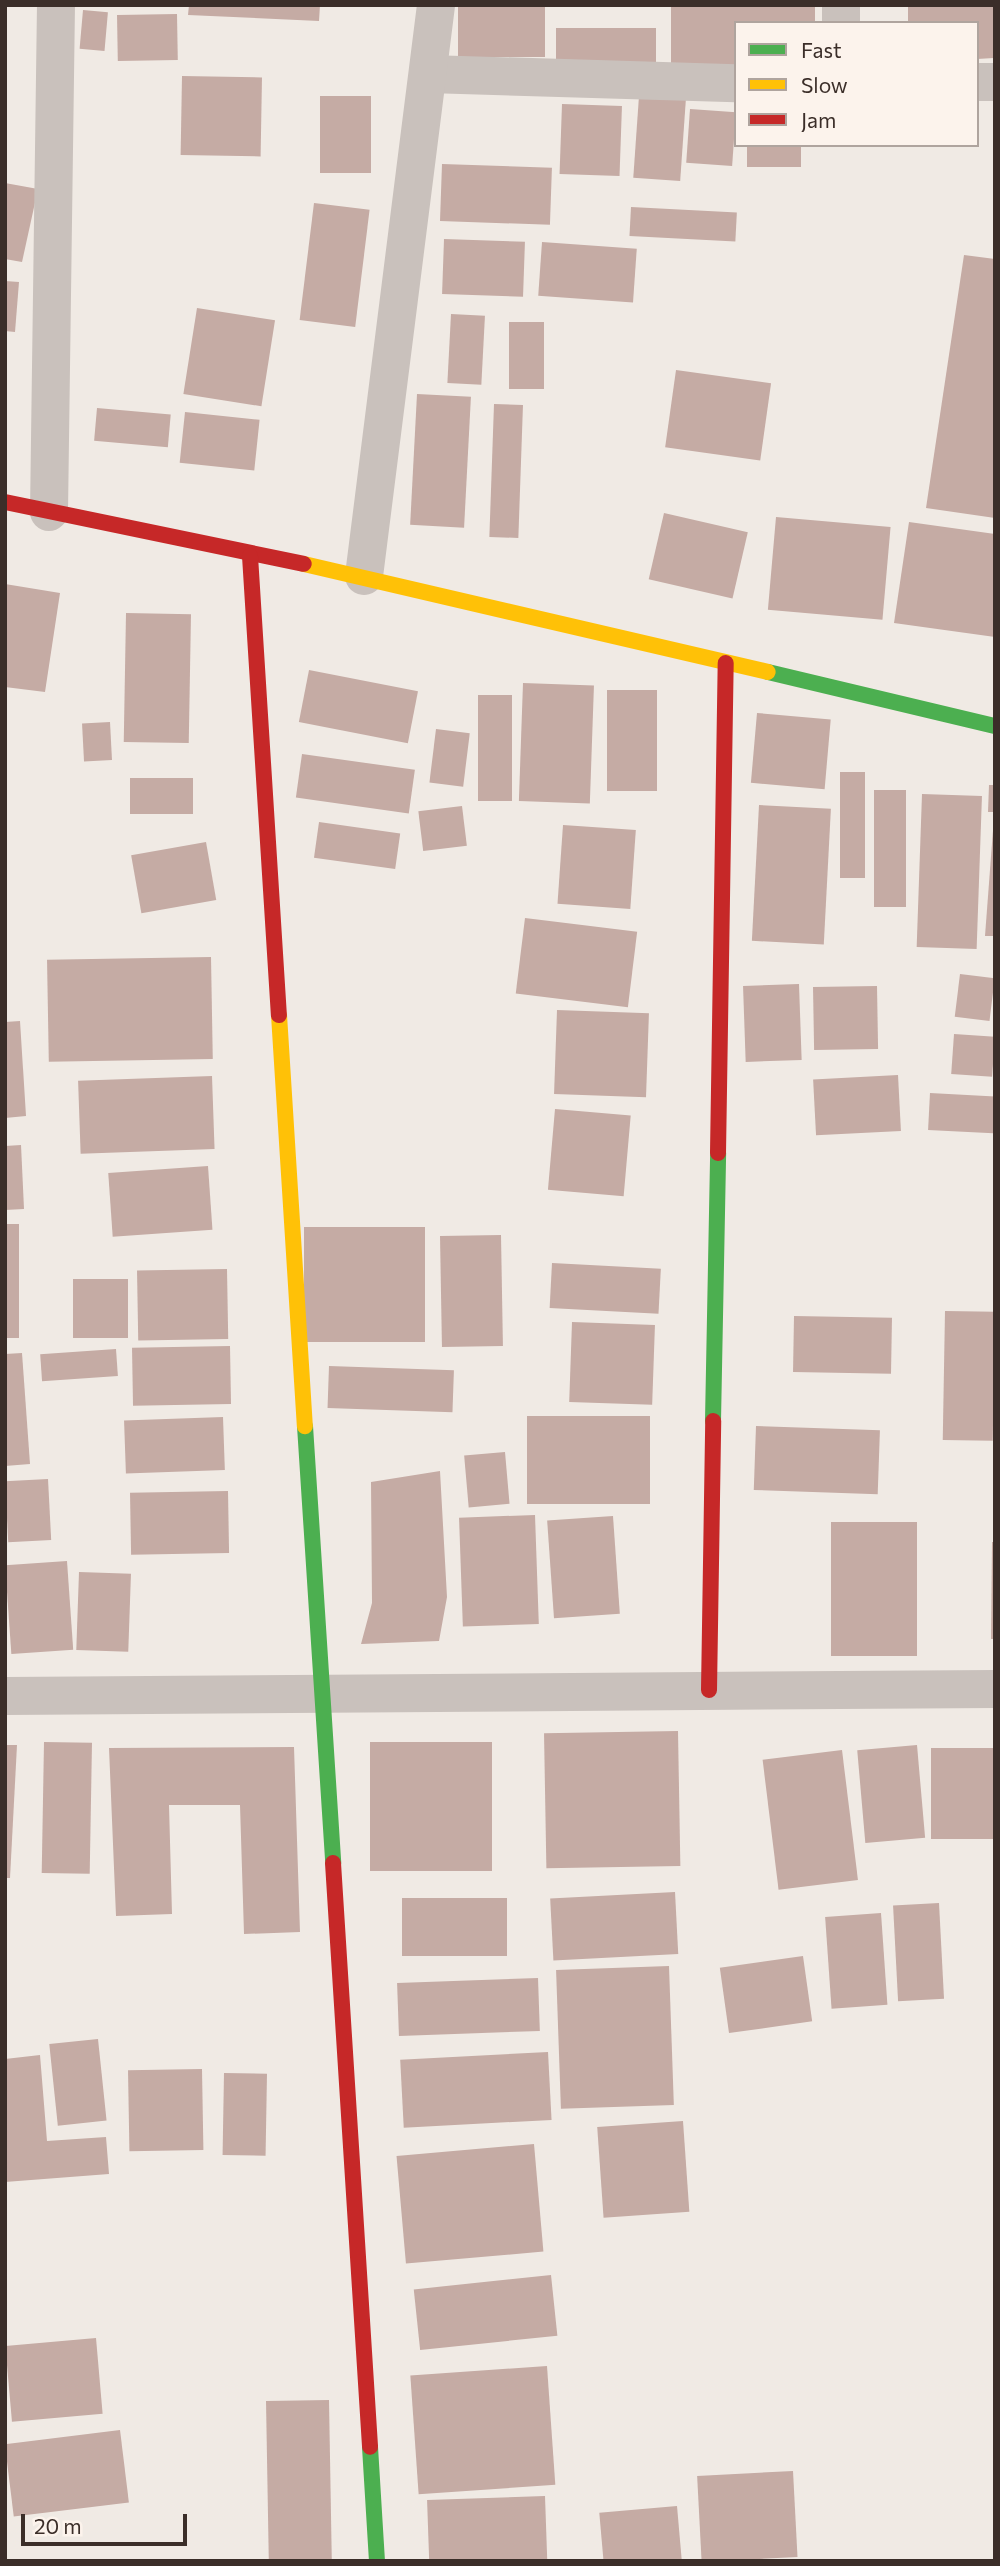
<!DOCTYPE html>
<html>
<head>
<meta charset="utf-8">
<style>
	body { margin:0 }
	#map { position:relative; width:1000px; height:2566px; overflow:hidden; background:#f0eae4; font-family:Commissioner,sans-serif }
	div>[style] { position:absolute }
	.building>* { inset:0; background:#c5aba4; transform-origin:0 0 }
	.street>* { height:38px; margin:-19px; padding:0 19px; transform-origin:19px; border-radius:19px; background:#c9c1bc }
	.fast>* { height:16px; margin:-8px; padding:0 8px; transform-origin:8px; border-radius:8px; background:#4caf50 }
	.slow>* { height:16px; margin:-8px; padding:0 8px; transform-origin:8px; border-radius:8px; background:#ffc107 }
	.jam>* { height:16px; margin:-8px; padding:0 8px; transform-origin:8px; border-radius:8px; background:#c62828 }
	span { translate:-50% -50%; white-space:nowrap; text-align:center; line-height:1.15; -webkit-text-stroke:6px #fcf3ec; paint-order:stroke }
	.frame { position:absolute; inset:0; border:7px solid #3b2e29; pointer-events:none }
	.legend { position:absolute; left:734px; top:21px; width:245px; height:126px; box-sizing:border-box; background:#fcf3ec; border:2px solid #afa49e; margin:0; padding:9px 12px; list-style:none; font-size:21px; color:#3b2e29 }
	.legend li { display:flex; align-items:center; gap:14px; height:35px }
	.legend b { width:35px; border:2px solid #afa49e }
	.scale { position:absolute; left:21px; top:2514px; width:166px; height:32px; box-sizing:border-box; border:4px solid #3b2e29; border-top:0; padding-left:9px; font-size:21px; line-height:24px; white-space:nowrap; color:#3b2e29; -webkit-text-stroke:5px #fcf3ec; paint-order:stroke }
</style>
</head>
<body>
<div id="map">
	<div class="building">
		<div style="clip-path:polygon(189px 5px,320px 5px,319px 21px,188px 15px)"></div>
		<div style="left:458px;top:5px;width:87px;height:52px"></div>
		<div style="clip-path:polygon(671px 5px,815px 5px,815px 23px,736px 23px,736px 68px,671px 68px)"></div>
		<div style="clip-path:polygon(908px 5px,994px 5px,994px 58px,977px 59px,977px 23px,908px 23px)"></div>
		<div style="left:83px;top:10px;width:25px;height:39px;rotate:5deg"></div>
		<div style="left:177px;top:14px;width:46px;height:60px;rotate:89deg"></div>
		<div style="left:556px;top:28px;width:100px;height:35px"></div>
		<div style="left:182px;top:76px;width:80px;height:79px;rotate:1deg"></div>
		<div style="left:371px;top:96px;width:77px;height:51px;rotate:90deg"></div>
		<div style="left:639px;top:96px;width:47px;height:82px;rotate:4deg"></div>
		<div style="left:562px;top:104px;width:60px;height:70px;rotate:2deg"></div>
		<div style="left:690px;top:109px;width:46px;height:54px;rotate:4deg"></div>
		<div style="left:747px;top:145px;width:54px;height:22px"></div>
		<div style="left:442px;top:164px;width:110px;height:57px;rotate:2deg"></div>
		<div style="clip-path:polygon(5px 183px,38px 189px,22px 262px,5px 259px)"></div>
		<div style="left:314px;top:203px;width:56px;height:118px;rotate:7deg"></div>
		<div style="left:631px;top:207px;width:106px;height:29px;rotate:3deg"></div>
		<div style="left:444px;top:239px;width:81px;height:55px;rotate:2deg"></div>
		<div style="left:542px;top:242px;width:95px;height:54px;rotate:4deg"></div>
		<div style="clip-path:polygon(964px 255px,995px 259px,995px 518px,926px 508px)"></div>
		<div style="clip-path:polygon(5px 281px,19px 282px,15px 332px,5px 331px)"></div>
		<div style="left:197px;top:308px;width:79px;height:87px;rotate:9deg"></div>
		<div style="left:451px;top:314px;width:34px;height:69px;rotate:3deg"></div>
		<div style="left:509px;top:322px;width:35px;height:67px"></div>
		<div style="left:676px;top:370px;width:96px;height:78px;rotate:8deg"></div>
		<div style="left:417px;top:394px;width:54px;height:131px;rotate:3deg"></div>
		<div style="left:494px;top:404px;width:29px;height:133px;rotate:2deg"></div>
		<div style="left:97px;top:408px;width:74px;height:33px;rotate:5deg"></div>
		<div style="left:185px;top:412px;width:75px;height:51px;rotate:6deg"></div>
		<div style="left:664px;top:513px;width:86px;height:68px;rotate:13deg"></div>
		<div style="left:776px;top:517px;width:115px;height:93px;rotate:5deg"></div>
		<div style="clip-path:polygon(909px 522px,995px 534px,995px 637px,894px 623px)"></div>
		<div style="clip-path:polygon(5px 584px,60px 593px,45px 692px,5px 687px)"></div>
		<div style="left:126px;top:613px;width:65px;height:129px;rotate:1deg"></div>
		<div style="left:309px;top:670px;width:111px;height:53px;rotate:11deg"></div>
		<div style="left:523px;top:683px;width:71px;height:118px;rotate:2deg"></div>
		<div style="left:607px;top:690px;width:50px;height:101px"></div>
		<div style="left:478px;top:695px;width:34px;height:106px"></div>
		<div style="left:757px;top:713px;width:74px;height:70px;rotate:5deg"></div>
		<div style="left:110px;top:722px;width:38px;height:28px;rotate:87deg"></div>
		<div style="left:436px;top:729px;width:34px;height:54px;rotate:7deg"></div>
		<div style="left:302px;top:754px;width:114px;height:44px;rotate:8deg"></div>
		<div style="left:840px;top:772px;width:25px;height:106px"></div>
		<div style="left:130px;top:778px;width:63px;height:36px"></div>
		<div style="clip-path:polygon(989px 785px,995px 785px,995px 812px,988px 812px)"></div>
		<div style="left:874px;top:790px;width:32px;height:117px"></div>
		<div style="left:922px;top:794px;width:60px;height:153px;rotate:2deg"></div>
		<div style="left:759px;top:805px;width:72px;height:136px;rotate:3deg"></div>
		<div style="left:462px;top:806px;width:40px;height:44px;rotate:83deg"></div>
		<div style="left:319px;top:822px;width:82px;height:36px;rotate:8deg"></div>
		<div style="left:563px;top:825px;width:73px;height:79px;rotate:4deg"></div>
		<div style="clip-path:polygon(993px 830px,995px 830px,995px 936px,985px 936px)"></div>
		<div style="left:206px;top:842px;width:59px;height:76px;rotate:80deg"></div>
		<div style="left:525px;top:918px;width:113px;height:76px;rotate:7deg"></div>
		<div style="left:211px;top:957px;width:102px;height:164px;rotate:89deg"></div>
		<div style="left:960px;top:974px;width:35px;height:43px;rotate:7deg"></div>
		<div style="left:799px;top:984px;width:76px;height:56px;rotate:88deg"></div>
		<div style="left:877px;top:986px;width:63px;height:64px;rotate:89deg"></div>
		<div style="left:557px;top:1010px;width:92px;height:84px;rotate:2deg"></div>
		<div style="clip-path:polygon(20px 1021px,26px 1116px,5px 1118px,5px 1022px)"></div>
		<div style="left:954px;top:1034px;width:41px;height:40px;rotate:4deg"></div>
		<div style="left:898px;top:1075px;width:56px;height:85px;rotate:87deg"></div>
		<div style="left:212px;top:1076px;width:73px;height:134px;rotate:88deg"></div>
		<div style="left:930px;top:1093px;width:65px;height:37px;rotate:3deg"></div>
		<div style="left:555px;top:1109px;width:76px;height:81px;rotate:5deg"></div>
		<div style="clip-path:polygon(21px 1145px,24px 1209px,5px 1210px,5px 1146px)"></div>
		<div style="left:208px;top:1166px;width:64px;height:100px;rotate:86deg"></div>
		<div style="left:5px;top:1224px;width:14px;height:114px"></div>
		<div style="left:304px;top:1227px;width:121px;height:115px"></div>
		<div style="left:501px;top:1235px;width:111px;height:61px;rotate:89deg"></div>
		<div style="left:552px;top:1263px;width:109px;height:45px;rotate:3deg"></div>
		<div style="left:227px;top:1269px;width:70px;height:90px;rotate:89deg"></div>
		<div style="left:73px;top:1279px;width:55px;height:59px"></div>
		<div style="left:945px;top:1311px;width:50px;height:129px;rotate:1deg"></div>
		<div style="left:794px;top:1316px;width:98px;height:56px;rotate:1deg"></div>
		<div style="left:572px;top:1322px;width:83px;height:80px;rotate:2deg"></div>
		<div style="left:230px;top:1346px;width:58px;height:98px;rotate:89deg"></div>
		<div style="left:116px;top:1349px;width:27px;height:76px;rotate:86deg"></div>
		<div style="clip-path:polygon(22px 1353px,30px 1464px,5px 1466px,5px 1354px)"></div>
		<div style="left:329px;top:1366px;width:125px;height:42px;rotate:2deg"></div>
		<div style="left:527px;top:1416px;width:123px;height:88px"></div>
		<div style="left:223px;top:1417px;width:53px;height:99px;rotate:88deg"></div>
		<div style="left:756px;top:1426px;width:124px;height:64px;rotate:2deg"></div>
		<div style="left:505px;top:1452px;width:52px;height:41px;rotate:85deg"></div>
		<div style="clip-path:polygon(440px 1471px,447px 1597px,439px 1641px,361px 1644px,372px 1603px,371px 1482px)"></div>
		<div style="left:48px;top:1479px;width:61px;height:43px;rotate:87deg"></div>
		<div style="left:228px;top:1491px;width:62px;height:98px;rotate:89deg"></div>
		<div style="left:535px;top:1515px;width:109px;height:76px;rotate:88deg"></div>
		<div style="left:613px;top:1516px;width:98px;height:66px;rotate:86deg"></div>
		<div style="left:831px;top:1522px;width:86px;height:134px"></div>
		<div style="clip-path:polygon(992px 1542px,995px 1542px,995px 1639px,991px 1639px)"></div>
		<div style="left:67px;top:1561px;width:89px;height:62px;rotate:86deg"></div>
		<div style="left:79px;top:1572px;width:52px;height:78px;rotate:2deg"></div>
		<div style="left:678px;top:1731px;width:135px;height:134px;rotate:89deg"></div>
		<div style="left:44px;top:1742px;width:48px;height:131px;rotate:1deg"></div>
		<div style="left:370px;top:1742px;width:122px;height:129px"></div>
		<div style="clip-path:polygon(5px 1745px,17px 1745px,10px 1878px,5px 1878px)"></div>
		<div style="left:917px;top:1745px;width:93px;height:60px;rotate:85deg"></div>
		<div style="clip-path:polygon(294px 1747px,300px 1932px,244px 1934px,240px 1805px,169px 1805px,172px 1914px,116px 1916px,109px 1748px)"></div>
		<div style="left:995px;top:1748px;width:91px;height:64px;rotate:90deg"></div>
		<div style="left:842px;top:1750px;width:131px;height:80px;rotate:83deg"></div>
		<div style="left:675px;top:1892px;width:62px;height:125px;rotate:87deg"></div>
		<div style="left:507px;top:1898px;width:58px;height:105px;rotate:90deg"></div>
		<div style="left:939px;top:1903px;width:96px;height:46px;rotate:87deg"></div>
		<div style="left:881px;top:1913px;width:92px;height:56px;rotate:86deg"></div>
		<div style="left:803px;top:1956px;width:66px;height:84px;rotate:82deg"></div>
		<div style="left:669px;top:1966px;width:139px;height:113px;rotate:88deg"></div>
		<div style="left:538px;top:1978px;width:53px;height:141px;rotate:88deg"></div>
		<div style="left:98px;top:2039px;width:82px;height:49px;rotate:84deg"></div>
		<div style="left:548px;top:2052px;width:68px;height:148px;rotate:87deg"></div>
		<div style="clip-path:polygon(40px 2055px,47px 2141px,106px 2137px,109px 2174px,5px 2182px,5px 2059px)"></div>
		<div style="left:202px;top:2069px;width:81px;height:74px;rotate:89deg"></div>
		<div style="left:224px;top:2073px;width:43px;height:82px;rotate:1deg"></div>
		<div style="left:683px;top:2121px;width:91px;height:86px;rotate:86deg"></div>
		<div style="left:534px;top:2144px;width:108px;height:138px;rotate:85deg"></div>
		<div style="left:551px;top:2275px;width:61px;height:138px;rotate:84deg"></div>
		<div style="left:96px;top:2338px;width:76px;height:91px;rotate:85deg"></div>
		<div style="left:547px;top:2366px;width:119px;height:137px;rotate:86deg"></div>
		<div style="left:329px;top:2400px;width:161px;height:63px;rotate:89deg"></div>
		<div style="left:120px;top:2430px;width:73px;height:116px;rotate:83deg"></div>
		<div style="left:793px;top:2471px;width:86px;height:96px;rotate:87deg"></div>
		<div style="left:545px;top:2496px;width:65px;height:118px;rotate:88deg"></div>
		<div style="left:677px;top:2506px;width:55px;height:78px;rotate:85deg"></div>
	</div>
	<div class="street">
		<div style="left:841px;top:5px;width:18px;rotate:90deg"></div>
		<div style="left:428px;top:74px;width:308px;rotate:1.7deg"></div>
		<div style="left:977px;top:82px;width:18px"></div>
		<div style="left:49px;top:512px;width:507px;rotate:-89.21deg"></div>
		<div style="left:364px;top:576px;width:576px;rotate:-82.81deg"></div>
		<div style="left:5px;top:1696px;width:990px;rotate:-0.41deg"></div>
	</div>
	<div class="fast">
		<div style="left:768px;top:672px;width:233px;rotate:13.4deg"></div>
		<div style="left:713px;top:1421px;width:268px;rotate:-88.9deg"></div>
		<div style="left:305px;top:1426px;width:438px;rotate:86.3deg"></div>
		<div style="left:370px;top:2447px;width:114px;rotate:86.5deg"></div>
	</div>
	<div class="slow">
		<div style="left:304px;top:564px;width:476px;rotate:13.1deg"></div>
		<div style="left:279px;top:1015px;width:412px;rotate:86.4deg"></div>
	</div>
	<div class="jam">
		<div style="left:5px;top:502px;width:305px;rotate:11.7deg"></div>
		<div style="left:250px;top:556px;width:460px;rotate:86.4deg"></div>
		<div style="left:718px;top:1153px;width:490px;rotate:-89.1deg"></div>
		<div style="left:709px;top:1690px;width:269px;rotate:-89.1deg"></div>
		<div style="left:333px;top:1863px;width:585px;rotate:86.37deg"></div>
	</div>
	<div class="frame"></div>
	<ul class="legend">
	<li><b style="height:9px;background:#4caf50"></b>Fast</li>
	<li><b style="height:9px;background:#ffc107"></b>Slow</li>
	<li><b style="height:9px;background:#c62828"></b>Jam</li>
	</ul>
	<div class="scale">20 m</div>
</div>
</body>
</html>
